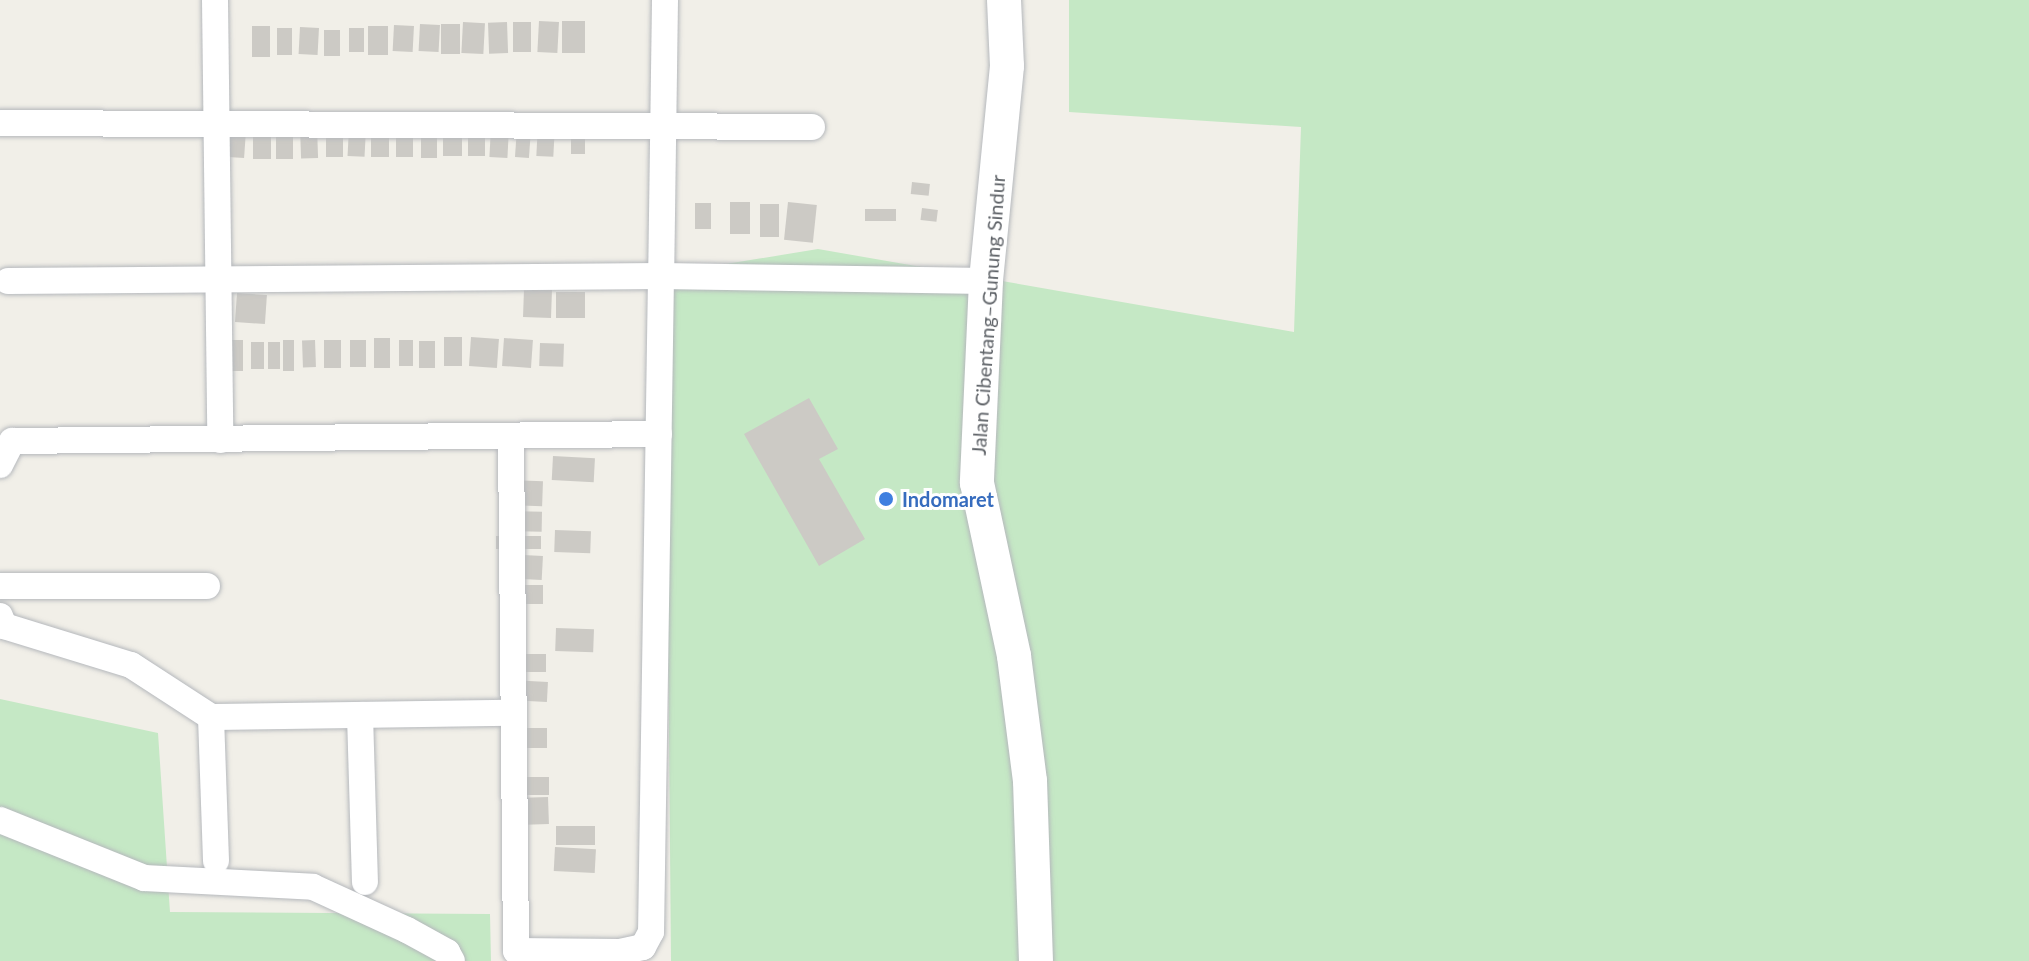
<!DOCTYPE html>
<html>
<head>
<meta charset="utf-8">
<style>
	body { margin:0 }
	#map { position:relative; width:2029px; height:961px; overflow:hidden; background:#f1efe8; font-family:Lato,sans-serif }
	div>[style] { position:absolute }
	.green>* { inset:0; background:#c5e8c5 }
	.building>* { inset:0; background:#cccac5; transform-origin:0 0 }
	.roads { filter:drop-shadow(0 0 2px #b5b8bc) drop-shadow(0 0 2px #b5b8bc) }
	.minor>* { height:26px; margin:-13px; padding:0 13px; transform-origin:13px; border-radius:13px; background:#fff }
	.tertiary>* { height:34px; margin:-17px; padding:0 17px; transform-origin:17px; border-radius:17px; background:#fff }
	.dots>* { width:22px; height:22px; translate:-50% -50%; box-sizing:border-box; border:4px solid #fff; border-radius:50% }
	span { translate:-50% -50%; white-space:nowrap; text-align:center; line-height:1.15; -webkit-text-stroke:6px #fff; paint-order:stroke }
	.street-label { font-size:20px; color:#5f6368 }
	.shop-label { font-size:20px; color:#366cbe; font-weight:700 }
	.left { translate:0 -50%; text-align:left }
</style>
</head>
<body>
<div id="map">
	<div class="green">
		<div style="clip-path:polygon(1069px 0,2029px 0,2029px 961px,671px 961px,665px 274px,818px 249px,1294px 332px,1301px 127px,1069px 112px)"></div>
		<div style="clip-path:polygon(0 699px,158px 733px,170px 912px,490px 914px,491px 961px,0 961px)"></div>
	</div>
	<div class="building">
		<div style="left:539px;top:21px;width:20px;height:31px;rotate:3deg"></div>
		<div style="left:562px;top:21px;width:23px;height:32px"></div>
		<div style="left:463px;top:22px;width:22px;height:31px;rotate:3deg"></div>
		<div style="left:507px;top:22px;width:31px;height:19px;rotate:88deg"></div>
		<div style="left:531px;top:22px;width:30px;height:18px;rotate:90deg"></div>
		<div style="left:420px;top:24px;width:20px;height:27px;rotate:3deg"></div>
		<div style="left:441px;top:24px;width:19px;height:30px"></div>
		<div style="left:394px;top:25px;width:20px;height:26px;rotate:3deg"></div>
		<div style="left:252px;top:26px;width:18px;height:31px"></div>
		<div style="left:368px;top:26px;width:20px;height:29px"></div>
		<div style="left:300px;top:27px;width:19px;height:27px;rotate:3deg"></div>
		<div style="left:277px;top:28px;width:15px;height:27px"></div>
		<div style="left:349px;top:28px;width:15px;height:24px"></div>
		<div style="left:324px;top:30px;width:16px;height:26px"></div>
		<div style="left:538px;top:124px;width:17px;height:32px;rotate:3deg"></div>
		<div style="left:253px;top:126px;width:18px;height:33px"></div>
		<div style="left:413px;top:126px;width:31px;height:17px;rotate:90deg"></div>
		<div style="left:317px;top:127px;width:31px;height:17px;rotate:88deg"></div>
		<div style="left:468px;top:127px;width:17px;height:29px"></div>
		<div style="left:491px;top:127px;width:18px;height:30px;rotate:3deg"></div>
		<div style="left:571px;top:127px;width:14px;height:27px"></div>
		<div style="left:349px;top:128px;width:17px;height:28px;rotate:3deg"></div>
		<div style="left:371px;top:128px;width:18px;height:29px"></div>
		<div style="left:517px;top:128px;width:14px;height:29px;rotate:4deg"></div>
		<div style="left:276px;top:129px;width:17px;height:30px"></div>
		<div style="left:326px;top:129px;width:17px;height:28px"></div>
		<div style="left:421px;top:129px;width:16px;height:29px"></div>
		<div style="left:443px;top:129px;width:19px;height:27px"></div>
		<div style="left:230px;top:130px;width:16px;height:27px;rotate:4deg"></div>
		<div style="left:912px;top:182px;width:18px;height:12px;rotate:6deg"></div>
		<div style="left:730px;top:202px;width:20px;height:32px"></div>
		<div style="left:788px;top:202px;width:29px;height:38px;rotate:6deg"></div>
		<div style="left:695px;top:203px;width:16px;height:26px"></div>
		<div style="left:760px;top:204px;width:19px;height:33px"></div>
		<div style="left:922px;top:208px;width:16px;height:12px;rotate:7deg"></div>
		<div style="left:865px;top:209px;width:31px;height:12px"></div>
		<div style="left:524px;top:289px;width:28px;height:28px;rotate:2deg"></div>
		<div style="left:556px;top:292px;width:29px;height:26px"></div>
		<div style="left:237px;top:293px;width:30px;height:29px;rotate:4deg"></div>
		<div style="left:444px;top:337px;width:18px;height:29px"></div>
		<div style="left:471px;top:337px;width:28px;height:29px;rotate:4deg"></div>
		<div style="left:374px;top:338px;width:16px;height:30px"></div>
		<div style="left:504px;top:338px;width:29px;height:28px;rotate:4deg"></div>
		<div style="left:231px;top:340px;width:12px;height:31px"></div>
		<div style="left:283px;top:340px;width:11px;height:31px"></div>
		<div style="left:315px;top:340px;width:27px;height:13px;rotate:88deg"></div>
		<div style="left:324px;top:340px;width:17px;height:28px"></div>
		<div style="left:350px;top:340px;width:16px;height:27px"></div>
		<div style="left:399px;top:340px;width:14px;height:26px"></div>
		<div style="left:419px;top:341px;width:16px;height:27px"></div>
		<div style="left:251px;top:342px;width:13px;height:27px"></div>
		<div style="left:268px;top:342px;width:12px;height:27px"></div>
		<div style="left:540px;top:343px;width:24px;height:23px;rotate:2deg"></div>
		<div style="clip-path:polygon(809px 398px,838px 449px,819px 459px,865px 539px,819px 566px,744px 434px)"></div>
		<div style="left:553px;top:456px;width:42px;height:24px;rotate:3deg"></div>
		<div style="left:509px;top:480px;width:34px;height:25px;rotate:2deg"></div>
		<div style="left:502px;top:511px;width:40px;height:20px;rotate:1deg"></div>
		<div style="left:555px;top:530px;width:36px;height:22px;rotate:2deg"></div>
		<div style="left:496px;top:536px;width:45px;height:13px"></div>
		<div style="left:504px;top:554px;width:39px;height:24px;rotate:3deg"></div>
		<div style="left:509px;top:585px;width:34px;height:19px"></div>
		<div style="left:556px;top:628px;width:38px;height:23px;rotate:2deg"></div>
		<div style="left:546px;top:654px;width:18px;height:37px;rotate:90deg"></div>
		<div style="left:510px;top:680px;width:38px;height:20px;rotate:3deg"></div>
		<div style="left:510px;top:728px;width:37px;height:20px"></div>
		<div style="left:511px;top:777px;width:38px;height:18px"></div>
		<div style="left:548px;top:797px;width:27px;height:39px;rotate:88deg"></div>
		<div style="left:556px;top:826px;width:39px;height:19px"></div>
		<div style="left:555px;top:847px;width:41px;height:24px;rotate:3deg"></div>
	</div>
	<div class="roads">
		<div class="minor">
			<div style="left:215px;top:0;width:440px;rotate:89.3deg"></div>
			<div style="left:665px;top:0;width:276px;rotate:90.8deg"></div>
			<div style="left:661px;top:276px;width:325px;rotate:0.9deg"></div>
			<div style="left:0;top:123px;width:812px;rotate:0.28deg"></div>
			<div style="left:8px;top:281px;width:653px;rotate:-0.44deg"></div>
			<div style="left:661px;top:276px;width:656px;rotate:90.87deg"></div>
			<div style="left:651px;top:932px;width:17px;rotate:118deg"></div>
			<div style="left:643px;top:947px;width:25px;rotate:168deg"></div>
			<div style="left:619px;top:952px;width:103px;rotate:-179.4deg"></div>
			<div style="left:516px;top:951px;width:515px;rotate:-90.56deg"></div>
			<div style="left:0;top:465px;width:27px;rotate:-63deg"></div>
			<div style="left:12px;top:441px;width:647px;rotate:-0.62deg"></div>
			<div style="left:0;top:586px;width:207px"></div>
			<div style="left:0;top:616px;width:11px;rotate:68deg"></div>
			<div style="left:4px;top:626px;width:133px;rotate:17.1deg"></div>
			<div style="left:131px;top:665px;width:95px;rotate:33deg"></div>
			<div style="left:211px;top:717px;width:303px;rotate:-0.8deg"></div>
			<div style="left:360px;top:715px;width:167px;rotate:88.3deg"></div>
			<div style="left:211px;top:717px;width:144px;rotate:88deg"></div>
			<div style="left:0;top:820px;width:155px;rotate:21.9deg"></div>
			<div style="left:144px;top:878px;width:169px;rotate:3deg"></div>
			<div style="left:313px;top:887px;width:103px;rotate:24.6deg"></div>
			<div style="left:407px;top:930px;width:46px;rotate:28.8deg"></div>
			<div style="left:447px;top:952px;width:10px;rotate:61deg"></div>
		</div>
		<div class="tertiary">
			<div style="left:1004px;top:0;width:66px;rotate:87.4deg"></div>
			<div style="left:1007px;top:66px;width:216px;rotate:95.6deg"></div>
			<div style="left:986px;top:281px;width:202px;rotate:92.6deg"></div>
			<div style="left:977px;top:483px;width:177px;rotate:77.9deg"></div>
			<div style="left:1014px;top:656px;width:126px;rotate:82.7deg"></div>
			<div style="left:1030px;top:781px;width:180px;rotate:88.1deg"></div>
		</div>
	</div>
	<div class="dots">
		<div style="left:886px;top:499px;background:#3f7fe0"></div>
	</div>
	<div class="street-label">
		<span style="left:988px;top:315px;rotate:-86deg">Jalan Cibentang–Gunung Sindur</span>
	</div>
	<div class="shop-label">
		<span class="left" style="left:902px;top:499px">Indomaret</span>
	</div>
</div>
</body>
</html>
